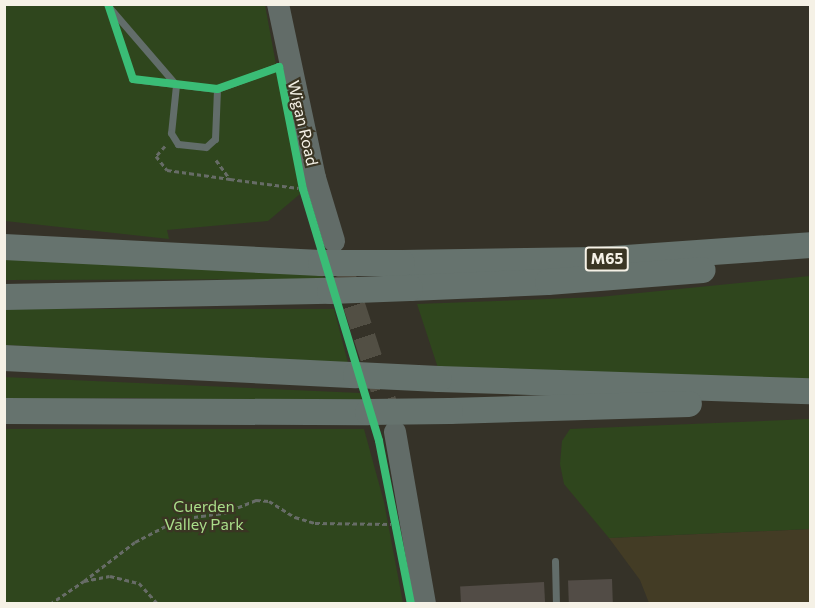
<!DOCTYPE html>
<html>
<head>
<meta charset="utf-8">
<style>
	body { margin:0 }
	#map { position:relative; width:815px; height:608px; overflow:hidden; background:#353228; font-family:Commissioner,sans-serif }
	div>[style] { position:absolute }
	.built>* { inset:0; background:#433c25 }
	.green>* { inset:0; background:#2f461d }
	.building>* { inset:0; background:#524c46; transform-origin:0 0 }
	.primary-tunnel>* { height:22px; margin-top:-11px; transform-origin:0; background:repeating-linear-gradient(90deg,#524f44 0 22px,transparent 0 33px) }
	.path>* { height:3px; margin-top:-1.5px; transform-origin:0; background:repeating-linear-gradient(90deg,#676c67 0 4.5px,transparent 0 7.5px) }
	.lane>* { height:7px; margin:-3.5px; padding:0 3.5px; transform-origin:3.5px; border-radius:3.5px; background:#626d6a }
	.primary>* { height:22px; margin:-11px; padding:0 11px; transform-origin:11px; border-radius:11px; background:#626c68 }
	.highway>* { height:26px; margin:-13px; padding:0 13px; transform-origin:13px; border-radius:13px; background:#66736e }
	.highway-bridge>* { height:26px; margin:-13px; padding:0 13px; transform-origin:13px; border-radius:13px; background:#66736e }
	.cycleway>* { height:8px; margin:-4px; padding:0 4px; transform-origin:4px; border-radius:4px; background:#3abd76 }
	span { translate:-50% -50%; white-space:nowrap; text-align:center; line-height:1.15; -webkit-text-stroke:4.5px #3a3523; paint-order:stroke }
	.shield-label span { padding:2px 4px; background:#3a3523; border:2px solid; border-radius:4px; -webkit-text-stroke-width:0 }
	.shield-label { font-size:15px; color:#f5f1e6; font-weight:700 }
	.street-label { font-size:16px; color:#f5f1e6 }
	.park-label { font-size:16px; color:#aade8a }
	.frame { position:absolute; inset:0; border:6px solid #f5f1e6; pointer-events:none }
</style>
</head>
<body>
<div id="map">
	<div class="built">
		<div style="clip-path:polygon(810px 529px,810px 603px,649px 603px,640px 580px,609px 538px)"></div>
	</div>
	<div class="green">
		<div style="clip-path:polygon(5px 5px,265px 5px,300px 194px,268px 221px,167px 230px,169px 239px,5px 221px)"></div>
		<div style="clip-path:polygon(4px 255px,322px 273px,324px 279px,5px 280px)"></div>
		<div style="clip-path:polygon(810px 276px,810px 379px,438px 368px,417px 304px,599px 297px)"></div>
		<div style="clip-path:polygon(4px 309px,334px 309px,348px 363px,5px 345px)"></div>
		<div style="clip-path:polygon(4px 377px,360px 393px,363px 404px,128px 398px,5px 400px)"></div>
		<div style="clip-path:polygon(810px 419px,810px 529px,609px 538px,564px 484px,560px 464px,562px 441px,570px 429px)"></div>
		<div style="clip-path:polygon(4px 429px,364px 429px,384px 502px,403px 603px,5px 603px)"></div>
	</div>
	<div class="building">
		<div style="left:612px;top:579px;width:25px;height:44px;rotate:88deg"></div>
		<div style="left:544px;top:582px;width:22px;height:84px;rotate:87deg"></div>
	</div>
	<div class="primary-tunnel">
		<div style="left:344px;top:274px;width:162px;rotate:72deg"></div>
	</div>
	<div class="path">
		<div style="left:165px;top:146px;width:13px;rotate:132deg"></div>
		<div style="left:156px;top:156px;width:18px;rotate:52deg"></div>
		<div style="left:167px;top:170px;width:64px;rotate:8.1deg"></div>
		<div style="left:216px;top:160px;width:24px;rotate:54deg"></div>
		<div style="left:230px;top:179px;width:69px;rotate:7.5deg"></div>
		<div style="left:84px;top:581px;width:64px;rotate:-37.4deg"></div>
		<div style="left:135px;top:542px;width:50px;rotate:-27.6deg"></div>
		<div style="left:179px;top:519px;width:45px;rotate:-7.6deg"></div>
		<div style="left:224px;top:513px;width:35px;rotate:-22deg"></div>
		<div style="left:256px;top:500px;width:13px;rotate:4deg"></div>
		<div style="left:269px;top:501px;width:31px;rotate:32deg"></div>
		<div style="left:295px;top:517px;width:21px;rotate:17deg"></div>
		<div style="left:315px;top:523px;width:76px;rotate:0.8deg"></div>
		<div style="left:50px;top:604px;width:41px;rotate:-34.1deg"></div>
		<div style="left:84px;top:581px;width:26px;rotate:-11deg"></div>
		<div style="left:110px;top:576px;width:30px;rotate:14deg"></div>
		<div style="left:139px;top:583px;width:28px;rotate:48deg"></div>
	</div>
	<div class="lane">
		<div style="left:109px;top:7px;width:103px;rotate:49.3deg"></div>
		<div style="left:176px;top:85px;width:48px;rotate:95.9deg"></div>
		<div style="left:171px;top:133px;width:13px;rotate:58deg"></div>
		<div style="left:178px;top:144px;width:28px;rotate:6deg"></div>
		<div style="left:206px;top:147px;width:12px;rotate:-42deg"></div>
		<div style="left:215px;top:139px;width:50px;rotate:-87.7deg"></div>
		<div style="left:133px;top:79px;width:85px;rotate:6.8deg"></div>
		<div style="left:217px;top:89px;width:75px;rotate:-20.4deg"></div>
		<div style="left:555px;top:561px;width:43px;rotate:88.7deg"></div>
	</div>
	<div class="primary">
		<div style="left:278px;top:4px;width:178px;rotate:78deg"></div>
		<div style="left:315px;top:178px;width:66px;rotate:73.2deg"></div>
		<div style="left:395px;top:432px;width:175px;rotate:80.1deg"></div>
	</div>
	<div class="highway">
		<div style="left:4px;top:247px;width:317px;rotate:2.9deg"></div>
		<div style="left:402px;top:263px;width:196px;rotate:-0.9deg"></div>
		<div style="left:598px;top:260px;width:213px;rotate:-4deg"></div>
		<div style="left:410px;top:288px;width:138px;rotate:-2.5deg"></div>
		<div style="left:548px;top:282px;width:155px;rotate:-4.4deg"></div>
		<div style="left:4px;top:297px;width:326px;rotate:-1.1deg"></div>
		<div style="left:4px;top:358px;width:352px;rotate:2.8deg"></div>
		<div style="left:439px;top:379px;width:371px;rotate:1.9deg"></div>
		<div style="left:4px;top:411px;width:364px;rotate:0.2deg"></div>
		<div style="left:450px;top:411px;width:239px;rotate:-1.7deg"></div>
	</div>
	<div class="highway-bridge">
		<div style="left:321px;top:263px;width:81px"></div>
		<div style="left:330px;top:291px;width:80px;rotate:-2.1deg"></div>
		<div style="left:356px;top:375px;width:83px;rotate:2.8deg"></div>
		<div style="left:368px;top:412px;width:82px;rotate:-0.7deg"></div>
	</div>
	<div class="cycleway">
		<div style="left:108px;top:4px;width:79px;rotate:71.6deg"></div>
		<div style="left:133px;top:79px;width:85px;rotate:6.8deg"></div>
		<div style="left:217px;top:89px;width:66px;rotate:-19.5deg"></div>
		<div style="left:279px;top:67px;width:124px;rotate:78.9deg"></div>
		<div style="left:303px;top:189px;width:263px;rotate:73.2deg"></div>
		<div style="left:379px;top:441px;width:166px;rotate:78.9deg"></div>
	</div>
	<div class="shield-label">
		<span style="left:607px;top:259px">M65</span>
	</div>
	<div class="street-label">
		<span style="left:303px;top:123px;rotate:77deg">Wigan Road</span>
	</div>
	<div class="park-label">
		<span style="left:204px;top:515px">Cuerden<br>Valley Park</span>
	</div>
	<div class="frame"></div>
</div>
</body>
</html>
